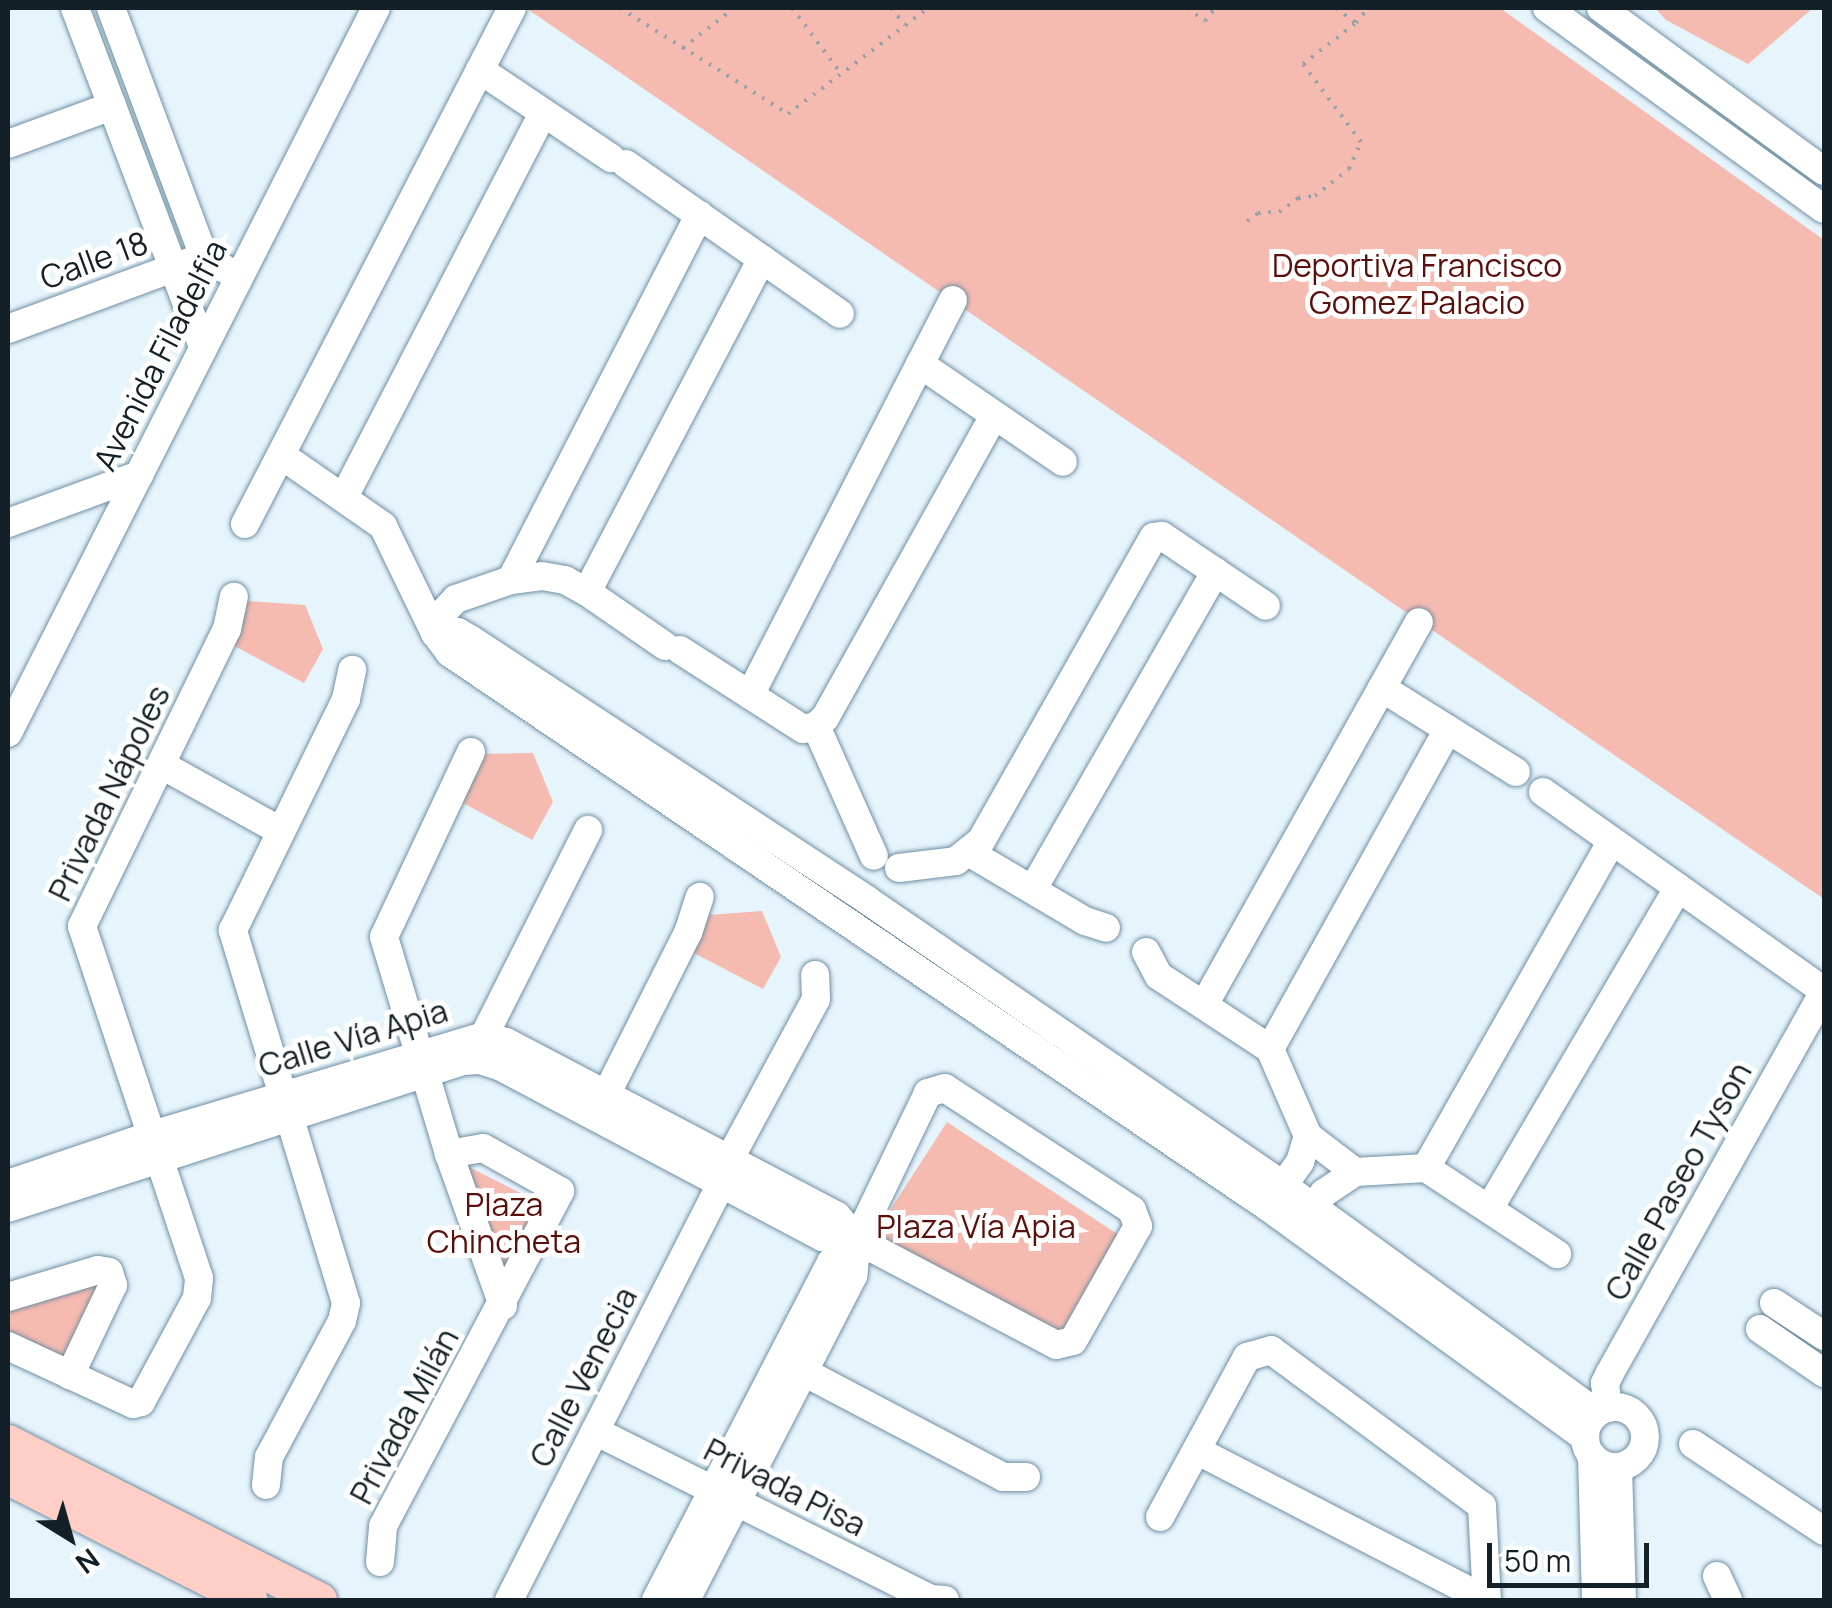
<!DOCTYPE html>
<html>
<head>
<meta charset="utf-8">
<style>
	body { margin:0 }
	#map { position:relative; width:1832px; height:1608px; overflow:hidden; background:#e6f4fc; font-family:Manrope,sans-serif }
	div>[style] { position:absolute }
	.green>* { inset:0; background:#f5bab0 }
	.path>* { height:4px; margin-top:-2px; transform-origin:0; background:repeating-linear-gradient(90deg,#93a1a9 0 2.5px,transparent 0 10.5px) }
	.roads { filter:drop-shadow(0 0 2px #6f8fa2) drop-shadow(0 0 2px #6f8fa2) }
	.minor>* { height:28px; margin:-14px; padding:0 14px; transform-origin:14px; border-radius:14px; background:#fff }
	.minor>.ring { margin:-14px; padding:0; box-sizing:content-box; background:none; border:28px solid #fff; border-radius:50% }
	.major>* { height:35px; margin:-17.5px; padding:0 17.5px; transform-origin:17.5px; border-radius:17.5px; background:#ffcec6 }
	span { translate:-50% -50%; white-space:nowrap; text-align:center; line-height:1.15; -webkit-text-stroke:10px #fff; paint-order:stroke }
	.street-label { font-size:32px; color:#132027 }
	.park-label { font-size:32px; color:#5b0f0a }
	.frame { position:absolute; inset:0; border:10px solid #132027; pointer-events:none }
	.north { position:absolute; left:20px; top:1488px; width:100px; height:100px; -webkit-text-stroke:8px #fff; paint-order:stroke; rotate:143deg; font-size:28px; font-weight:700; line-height:40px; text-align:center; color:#132027 }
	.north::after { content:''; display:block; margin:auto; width:35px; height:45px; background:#132027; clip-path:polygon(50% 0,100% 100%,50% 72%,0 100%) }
	.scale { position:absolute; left:1487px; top:1543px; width:162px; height:45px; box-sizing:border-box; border:5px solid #132027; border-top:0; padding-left:12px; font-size:30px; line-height:35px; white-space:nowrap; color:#132027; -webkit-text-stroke:8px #fff; paint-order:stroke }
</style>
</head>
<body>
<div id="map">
	<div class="green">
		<div style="clip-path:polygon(526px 8px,1500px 8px,1824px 240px,1824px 899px)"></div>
		<div style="clip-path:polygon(1655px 8px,1654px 8px,1813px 8px,1748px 64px,1666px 20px)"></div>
		<div style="clip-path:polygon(247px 601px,305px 605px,323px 649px,304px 683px,227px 642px)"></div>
		<div style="clip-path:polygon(533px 753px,553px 802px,532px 840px,452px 797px,475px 754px)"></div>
		<div style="clip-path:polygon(762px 911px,781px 957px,763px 989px,690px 951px,709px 915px)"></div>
		<div style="clip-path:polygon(947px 1122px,1125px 1239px,1060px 1353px,867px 1246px)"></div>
		<div style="clip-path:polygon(467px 1166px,552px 1209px,497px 1311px)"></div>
		<div style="clip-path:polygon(94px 1280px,104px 1287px,55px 1378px,8px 1356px,8px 1311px)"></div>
	</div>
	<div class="path">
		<div style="left:620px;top:8px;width:199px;rotate:32.2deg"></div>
		<div style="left:788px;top:114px;width:176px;rotate:-37.1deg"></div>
		<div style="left:792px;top:8px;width:80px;rotate:53.1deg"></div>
		<div style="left:891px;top:8px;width:22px;rotate:51deg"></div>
		<div style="left:1187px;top:8px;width:22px;rotate:36deg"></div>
		<div style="left:1205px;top:21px;width:16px;rotate:-52deg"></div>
		<div style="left:1336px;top:8px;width:25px;rotate:37deg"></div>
		<div style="left:1356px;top:23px;width:19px;rotate:-51deg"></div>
		<div style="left:683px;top:48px;width:65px;rotate:-38.1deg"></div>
		<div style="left:1247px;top:221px;width:14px;rotate:-36deg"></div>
		<div style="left:1258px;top:213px;width:21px;rotate:-3deg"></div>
		<div style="left:1279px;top:212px;width:24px;rotate:-36deg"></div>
		<div style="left:1298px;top:198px;width:17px;rotate:-7deg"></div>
		<div style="left:1315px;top:196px;width:43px;rotate:-38.5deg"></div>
		<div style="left:1349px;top:169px;width:30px;rotate:-66deg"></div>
		<div style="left:1361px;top:142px;width:97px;rotate:-126.6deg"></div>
		<div style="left:1303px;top:64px;width:67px;rotate:-37.7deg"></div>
	</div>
	<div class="roads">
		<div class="minor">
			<div style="left:75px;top:8px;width:362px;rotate:69.3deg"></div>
			<div style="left:111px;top:8px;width:266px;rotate:69.5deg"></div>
			<div style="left:204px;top:257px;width:39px;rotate:30deg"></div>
			<div style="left:1547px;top:8px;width:342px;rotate:36deg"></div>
			<div style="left:1601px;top:8px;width:276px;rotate:36.2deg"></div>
			<div style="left:480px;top:70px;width:158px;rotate:33.9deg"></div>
			<div style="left:8px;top:144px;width:111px;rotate:-20.1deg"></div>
			<div style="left:626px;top:164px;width:261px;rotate:35deg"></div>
			<div style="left:8px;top:329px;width:193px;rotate:-20.3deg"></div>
			<div style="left:920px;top:364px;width:173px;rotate:34.4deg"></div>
			<div style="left:281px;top:455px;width:124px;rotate:34.8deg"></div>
			<div style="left:383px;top:526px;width:119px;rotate:64.1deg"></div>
			<div style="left:435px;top:633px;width:25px;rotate:53deg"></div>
			<div style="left:450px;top:653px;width:988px;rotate:34.11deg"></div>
			<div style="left:1268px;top:1207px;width:392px;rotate:36deg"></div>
			<div style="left:344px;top:497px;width:433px;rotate:-62.6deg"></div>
			<div style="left:8px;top:523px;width:140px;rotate:-20.1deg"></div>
			<div style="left:245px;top:524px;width:581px;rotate:-62.64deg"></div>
			<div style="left:511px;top:580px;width:411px;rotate:-62.7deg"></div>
			<div style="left:587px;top:592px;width:376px;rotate:-62.3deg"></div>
			<div style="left:435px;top:633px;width:23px;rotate:-2deg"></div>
			<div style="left:458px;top:632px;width:14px;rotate:30deg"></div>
			<div style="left:470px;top:639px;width:475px;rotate:33.3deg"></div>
			<div style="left:867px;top:900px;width:506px;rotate:34.44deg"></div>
			<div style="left:1284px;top:1186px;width:386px;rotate:36deg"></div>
			<div style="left:435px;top:633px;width:16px;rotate:-76deg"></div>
			<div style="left:439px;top:617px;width:25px;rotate:-47deg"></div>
			<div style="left:456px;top:599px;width:58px;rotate:-19.1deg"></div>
			<div style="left:511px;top:580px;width:31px;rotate:-7deg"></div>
			<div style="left:542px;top:576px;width:23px;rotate:10deg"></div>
			<div style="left:565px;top:580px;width:25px;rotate:29deg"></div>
			<div style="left:587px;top:592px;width:95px;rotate:34.7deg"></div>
			<div style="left:680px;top:650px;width:146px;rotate:32.7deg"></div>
			<div style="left:803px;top:729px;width:13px;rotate:-13deg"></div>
			<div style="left:816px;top:726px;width:12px;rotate:-42deg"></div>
			<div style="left:825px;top:718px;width:346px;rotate:-60.8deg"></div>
			<div style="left:1382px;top:688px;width:158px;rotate:32.1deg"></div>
			<div style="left:750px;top:695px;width:444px;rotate:-62.8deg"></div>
			<div style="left:816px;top:726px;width:142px;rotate:66deg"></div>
			<div style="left:8px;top:733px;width:813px;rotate:-63.09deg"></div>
			<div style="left:471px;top:752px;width:204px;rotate:115.2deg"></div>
			<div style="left:384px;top:937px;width:227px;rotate:73.3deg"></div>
			<div style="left:449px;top:1154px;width:161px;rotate:70.4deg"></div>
			<div style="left:162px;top:765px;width:134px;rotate:29.1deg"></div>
			<div style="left:1543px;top:792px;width:344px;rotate:35.3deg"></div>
			<div style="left:970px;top:853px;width:134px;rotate:30.6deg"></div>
			<div style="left:1085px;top:921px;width:22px;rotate:18deg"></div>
			<div style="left:899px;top:868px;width:57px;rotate:-7deg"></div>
			<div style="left:956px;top:861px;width:32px;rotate:-39deg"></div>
			<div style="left:981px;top:841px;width:350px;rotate:-60.4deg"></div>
			<div style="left:1154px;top:537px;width:8px;rotate:-7deg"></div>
			<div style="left:1162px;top:536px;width:125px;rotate:33.9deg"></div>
			<div style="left:1033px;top:889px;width:366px;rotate:-60.1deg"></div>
			<div style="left:1146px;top:952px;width:27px;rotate:62deg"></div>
			<div style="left:1159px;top:976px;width:133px;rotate:33.3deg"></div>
			<div style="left:1270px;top:1049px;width:95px;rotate:66.4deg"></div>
			<div style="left:1308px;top:1136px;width:59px;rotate:37.5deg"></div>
			<div style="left:1204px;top:1005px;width:439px;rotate:-60.7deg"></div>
			<div style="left:1270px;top:1049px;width:366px;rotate:-60.9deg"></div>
			<div style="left:481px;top:1054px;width:18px;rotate:-81deg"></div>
			<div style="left:484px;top:1036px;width:231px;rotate:-63.2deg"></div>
			<div style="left:606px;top:1095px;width:182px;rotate:-63.2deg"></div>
			<div style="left:688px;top:933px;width:38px;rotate:-72deg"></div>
			<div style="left:729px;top:1160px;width:183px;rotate:-61.6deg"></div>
			<div style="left:816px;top:999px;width:24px;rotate:-92deg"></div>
			<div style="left:1426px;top:1168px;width:376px;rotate:-60.4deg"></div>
			<div style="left:8px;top:1184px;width:149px;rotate:-18.8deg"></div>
			<div style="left:149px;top:1136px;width:350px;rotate:-16.6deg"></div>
			<div style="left:484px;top:1036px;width:23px;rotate:15deg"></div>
			<div style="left:506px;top:1042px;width:374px;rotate:27.7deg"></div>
			<div style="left:837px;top:1216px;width:31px;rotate:50deg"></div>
			<div style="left:857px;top:1240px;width:225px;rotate:27.8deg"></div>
			<div style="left:1056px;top:1345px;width:17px;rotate:-13deg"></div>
			<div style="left:1073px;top:1341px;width:132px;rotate:-60.5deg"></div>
			<div style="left:1138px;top:1226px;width:17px;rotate:-111deg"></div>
			<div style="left:1132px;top:1210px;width:223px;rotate:-146.9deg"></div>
			<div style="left:945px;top:1088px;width:18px;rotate:164deg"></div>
			<div style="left:928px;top:1093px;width:163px;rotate:115.8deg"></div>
			<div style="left:857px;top:1240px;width:36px;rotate:96deg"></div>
			<div style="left:853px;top:1276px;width:365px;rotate:117.3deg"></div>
			<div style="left:1273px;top:1200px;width:47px;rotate:-54.6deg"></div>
			<div style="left:1300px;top:1162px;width:27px;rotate:-73deg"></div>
			<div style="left:8px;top:1208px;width:479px;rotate:-17.9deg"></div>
			<div style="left:464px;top:1061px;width:16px;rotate:-4deg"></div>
			<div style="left:480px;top:1060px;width:22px;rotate:18deg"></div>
			<div style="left:501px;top:1067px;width:363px;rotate:27.9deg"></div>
			<div style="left:822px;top:1237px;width:35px;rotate:5deg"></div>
			<div style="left:1489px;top:1209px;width:373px;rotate:-59.5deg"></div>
			<div style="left:1302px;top:1223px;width:37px;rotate:-54deg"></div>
			<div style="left:1324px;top:1193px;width:37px;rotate:-34deg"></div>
			<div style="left:1355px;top:1172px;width:71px;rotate:-3.2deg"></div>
			<div style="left:1426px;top:1168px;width:157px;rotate:33.3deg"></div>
			<div style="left:8px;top:1297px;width:94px;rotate:-16.7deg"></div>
			<div style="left:98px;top:1270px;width:11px;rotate:10deg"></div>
			<div style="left:109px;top:1272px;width:14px;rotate:73deg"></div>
			<div style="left:113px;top:1285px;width:100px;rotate:115.5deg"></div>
			<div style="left:1774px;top:1303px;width:60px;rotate:33.4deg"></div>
			<div style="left:1760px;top:1329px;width:78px;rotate:34.5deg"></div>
			<div style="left:8px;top:1346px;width:138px;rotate:24.9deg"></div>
			<div style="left:133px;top:1404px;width:8px;rotate:-14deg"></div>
			<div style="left:141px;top:1402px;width:118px;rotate:-61.7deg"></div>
			<div style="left:197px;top:1298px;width:20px;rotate:-84deg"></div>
			<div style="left:199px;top:1278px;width:371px;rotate:-108.4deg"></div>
			<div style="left:82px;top:926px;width:331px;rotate:-64deg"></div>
			<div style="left:227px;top:629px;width:33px;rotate:-78deg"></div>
			<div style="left:804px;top:1372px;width:225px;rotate:27.8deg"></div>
			<div style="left:1003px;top:1477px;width:23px"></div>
			<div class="ring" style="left:1585px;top:1407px;width:32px;height:32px"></div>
			<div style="left:1608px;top:1408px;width:25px;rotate:-97deg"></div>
			<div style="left:1605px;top:1383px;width:11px;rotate:-63deg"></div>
			<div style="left:1610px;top:1373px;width:438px;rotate:-60.7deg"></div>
			<div style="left:595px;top:1431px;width:376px;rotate:26.6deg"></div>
			<div style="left:931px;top:1599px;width:14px;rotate:4deg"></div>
			<div style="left:1693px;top:1444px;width:157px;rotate:33.6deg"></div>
			<div style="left:1198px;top:1451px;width:325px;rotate:27.3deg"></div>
			<div style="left:1592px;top:1456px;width:144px;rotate:88.4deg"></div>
			<div style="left:1618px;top:1467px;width:133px;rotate:88.3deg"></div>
			<div style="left:266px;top:1485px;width:28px;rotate:-84deg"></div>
			<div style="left:269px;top:1457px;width:154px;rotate:-61.8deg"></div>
			<div style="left:342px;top:1321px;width:18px;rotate:-77deg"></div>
			<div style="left:346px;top:1303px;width:390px;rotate:-106.9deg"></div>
			<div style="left:233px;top:930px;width:257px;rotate:-63.9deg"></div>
			<div style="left:346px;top:699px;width:30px;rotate:-78deg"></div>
			<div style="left:1160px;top:1517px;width:182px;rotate:-61.5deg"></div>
			<div style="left:1247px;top:1357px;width:25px;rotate:-16deg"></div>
			<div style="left:1271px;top:1350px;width:262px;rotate:36.5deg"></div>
			<div style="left:1482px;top:1506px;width:94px;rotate:87deg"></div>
			<div style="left:380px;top:1562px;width:36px;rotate:-85deg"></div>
			<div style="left:383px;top:1526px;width:379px;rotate:-62.1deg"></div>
			<div style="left:560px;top:1191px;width:88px;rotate:-150.8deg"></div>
			<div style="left:483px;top:1148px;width:35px;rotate:170deg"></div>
			<div style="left:1717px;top:1576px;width:26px;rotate:65deg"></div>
			<div style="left:509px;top:1600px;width:466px;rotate:-63deg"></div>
			<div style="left:656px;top:1600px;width:381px;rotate:-62.6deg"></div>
			<div style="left:831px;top:1262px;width:34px;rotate:-40deg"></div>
		</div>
		<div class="major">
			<div style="left:8px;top:1442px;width:349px;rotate:26.9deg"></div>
			<div style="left:8px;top:1477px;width:271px;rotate:26.9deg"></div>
		</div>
	</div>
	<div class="street-label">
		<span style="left:94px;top:260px;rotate:-20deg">Calle 18</span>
		<span style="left:160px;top:355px;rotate:-63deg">Avenida Filadelfia</span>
		<span style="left:109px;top:793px;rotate:-64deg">Privada Nápoles</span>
		<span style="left:353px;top:1038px;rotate:-17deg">Calle Vía Apia</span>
		<span style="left:1678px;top:1181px;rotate:-61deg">Calle Paseo Tyson</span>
		<span style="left:583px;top:1377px;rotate:-63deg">Calle Venecia</span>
		<span style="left:404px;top:1416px;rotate:-62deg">Privada Milán</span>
		<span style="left:785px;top:1487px;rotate:27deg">Privada Pisa</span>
	</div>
	<div class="park-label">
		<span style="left:1417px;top:284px">Deportiva Francisco<br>Gomez Palacio</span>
		<span style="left:504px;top:1223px">Plaza<br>Chincheta</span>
		<span style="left:976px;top:1226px">Plaza Vía Apia</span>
	</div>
	<div class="frame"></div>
	<div class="north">N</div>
	<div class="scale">50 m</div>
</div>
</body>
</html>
